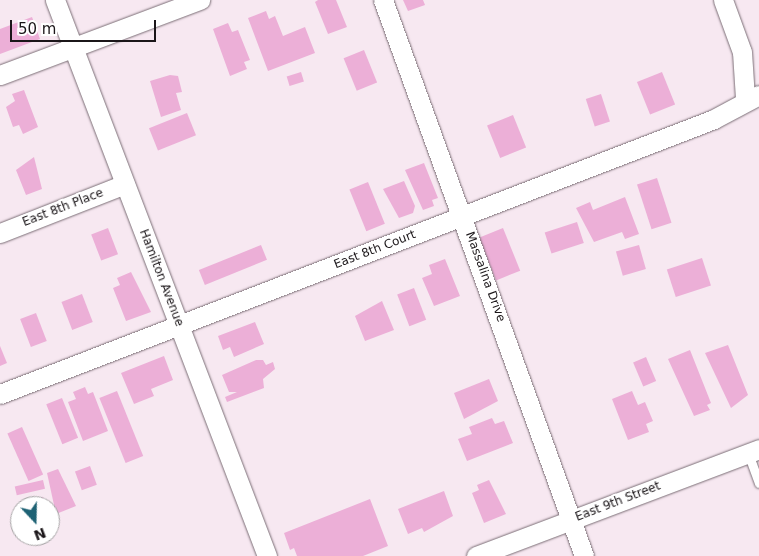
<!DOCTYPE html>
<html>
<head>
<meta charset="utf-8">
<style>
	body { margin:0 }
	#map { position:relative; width:759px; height:556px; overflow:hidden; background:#f7e8f1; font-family:"DejaVu Sans",sans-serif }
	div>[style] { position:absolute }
	.building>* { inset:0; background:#ecafd7; transform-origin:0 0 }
	.roads { filter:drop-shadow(0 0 1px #7b6e76) drop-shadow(0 0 1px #7b6e76) }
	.service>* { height:9px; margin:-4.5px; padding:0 4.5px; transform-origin:4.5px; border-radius:4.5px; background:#fff }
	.minor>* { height:19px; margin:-9.5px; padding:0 9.5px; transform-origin:9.5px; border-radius:9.5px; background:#fff }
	span { translate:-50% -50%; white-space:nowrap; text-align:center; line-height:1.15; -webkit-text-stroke:4px #fff; paint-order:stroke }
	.street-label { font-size:12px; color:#1b1619 }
	.north { position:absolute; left:10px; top:496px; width:50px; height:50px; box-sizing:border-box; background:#fff; border:1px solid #a4a2a3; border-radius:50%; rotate:159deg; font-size:14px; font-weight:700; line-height:20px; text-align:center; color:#1b1619 }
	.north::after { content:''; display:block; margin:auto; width:18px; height:22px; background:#1e6274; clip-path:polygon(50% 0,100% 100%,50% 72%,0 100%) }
	.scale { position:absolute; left:10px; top:20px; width:146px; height:22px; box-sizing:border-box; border:2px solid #1b1619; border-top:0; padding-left:6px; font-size:15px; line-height:18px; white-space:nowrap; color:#1b1619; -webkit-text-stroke:4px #fff; paint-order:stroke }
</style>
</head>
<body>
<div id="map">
	<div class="building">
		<div style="clip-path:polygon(318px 0,336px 0,347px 27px,328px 34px,315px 2px)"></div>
		<div style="clip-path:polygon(403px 0,423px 0,425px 5px,408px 11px)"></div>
		<div style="clip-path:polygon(266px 11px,269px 19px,275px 16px,283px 36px,305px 27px,315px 53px,268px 71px,248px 18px)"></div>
		<div style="clip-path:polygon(32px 17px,40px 39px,0 54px,0 29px)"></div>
		<div style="clip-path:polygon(228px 23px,232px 32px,238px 30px,250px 60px,244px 62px,247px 69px,230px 76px,213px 29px)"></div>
		<div style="left:364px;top:50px;width:35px;height:22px;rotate:68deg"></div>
		<div style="left:301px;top:72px;width:10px;height:15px;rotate:73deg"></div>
		<div style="left:662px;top:72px;width:35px;height:27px;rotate:68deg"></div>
		<div style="clip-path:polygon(170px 75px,178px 76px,182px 92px,176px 93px,181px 110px,161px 117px,150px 81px)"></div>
		<div style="clip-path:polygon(24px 90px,38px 127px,23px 134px,19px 125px,13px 127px,6px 107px,15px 101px,12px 94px)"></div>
		<div style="left:601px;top:94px;width:29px;height:16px;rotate:72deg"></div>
		<div style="left:187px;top:113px;width:24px;height:41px;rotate:68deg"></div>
		<div style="left:513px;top:115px;width:35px;height:28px;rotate:68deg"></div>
		<div style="clip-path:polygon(34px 157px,42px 189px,26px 195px,16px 170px)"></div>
		<div style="clip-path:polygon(424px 163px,438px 198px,432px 200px,434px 206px,423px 210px,405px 170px)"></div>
		<div style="left:657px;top:178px;width:47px;height:21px;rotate:72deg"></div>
		<div style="clip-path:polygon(404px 181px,415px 206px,413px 213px,399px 218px,383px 189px)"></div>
		<div style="left:368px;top:182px;width:45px;height:20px;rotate:68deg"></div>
		<div style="clip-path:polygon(625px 197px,639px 234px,625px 239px,622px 232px,594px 242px,576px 208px,590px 202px,593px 210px)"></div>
		<div style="left:577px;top:222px;width:22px;height:34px;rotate:72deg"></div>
		<div style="left:108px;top:228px;width:28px;height:18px;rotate:69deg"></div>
		<div style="left:503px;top:228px;width:46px;height:26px;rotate:68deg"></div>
		<div style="left:261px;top:245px;width:16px;height:67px;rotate:68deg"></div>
		<div style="left:639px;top:245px;width:25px;height:24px;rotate:74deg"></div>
		<div style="left:702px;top:258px;width:29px;height:37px;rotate:72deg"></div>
		<div style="clip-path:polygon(445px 259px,460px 296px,434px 306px,422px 278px,432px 274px,429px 265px)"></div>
		<div style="clip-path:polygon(131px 272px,151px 312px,126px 321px,113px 288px,120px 285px,117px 278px)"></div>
		<div style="left:414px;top:288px;width:34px;height:18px;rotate:69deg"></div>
		<div style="left:82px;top:294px;width:30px;height:22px;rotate:69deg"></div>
		<div style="clip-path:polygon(382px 301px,394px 330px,365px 341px,355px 316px)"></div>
		<div style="left:36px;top:313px;width:30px;height:17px;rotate:69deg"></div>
		<div style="clip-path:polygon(255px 322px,264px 344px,234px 357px,230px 347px,223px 350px,218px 336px)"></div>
		<div style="clip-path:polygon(728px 345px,748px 395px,731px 408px,705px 353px)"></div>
		<div style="clip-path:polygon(0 346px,7px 363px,0 366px)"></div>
		<div style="clip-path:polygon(690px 350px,711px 403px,707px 405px,710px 410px,694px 416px,668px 359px)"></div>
		<div style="clip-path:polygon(164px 356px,173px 380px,151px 389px,154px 396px,134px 404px,121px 373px)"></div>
		<div style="left:646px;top:357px;width:26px;height:14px;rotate:67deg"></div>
		<div style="clip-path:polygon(256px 360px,263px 360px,266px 365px,273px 362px,275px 369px,263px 379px,264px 388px,227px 402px,225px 397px,237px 392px,229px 392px,222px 375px)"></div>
		<div style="clip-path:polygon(489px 379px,498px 401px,464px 419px,454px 393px)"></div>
		<div style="clip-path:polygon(85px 387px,88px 394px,93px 392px,108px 431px,83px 441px,68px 402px,76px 399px,73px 392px)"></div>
		<div style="left:117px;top:391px;width:70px;height:19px;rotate:68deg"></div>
		<div style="clip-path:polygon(632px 391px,638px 405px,645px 402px,653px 421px,646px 424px,649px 432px,628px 440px,612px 399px)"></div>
		<div style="left:62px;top:398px;width:43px;height:17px;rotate:68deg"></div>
		<div style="clip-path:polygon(492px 418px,495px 424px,504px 421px,513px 443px,467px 461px,458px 439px,472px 434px,469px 427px)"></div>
		<div style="left:22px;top:427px;width:52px;height:16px;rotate:66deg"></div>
		<div style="left:90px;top:466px;width:20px;height:16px;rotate:70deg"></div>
		<div style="clip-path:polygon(58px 469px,76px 506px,56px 514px,47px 473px)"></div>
		<div style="left:43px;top:480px;width:9px;height:29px;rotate:77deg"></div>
		<div style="clip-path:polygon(489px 480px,506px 514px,484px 523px,472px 493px,479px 490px,477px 485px)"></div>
		<div style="clip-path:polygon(444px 491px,453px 516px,424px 532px,422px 528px,408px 534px,398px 509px)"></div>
		<div style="clip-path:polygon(43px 497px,46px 506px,28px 506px,27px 502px)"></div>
		<div style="clip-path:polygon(370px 499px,388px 546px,363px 556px,297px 556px,294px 548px,290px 550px,284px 533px)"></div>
	</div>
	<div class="roads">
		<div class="service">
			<div style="left:748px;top:453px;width:32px;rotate:70deg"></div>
		</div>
		<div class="minor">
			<div style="left:55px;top:0;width:595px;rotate:69.13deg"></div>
			<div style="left:383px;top:0;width:591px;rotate:70.12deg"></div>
			<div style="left:723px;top:0;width:55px;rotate:69.9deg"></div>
			<div style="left:742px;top:52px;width:47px;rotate:86.3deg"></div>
			<div style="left:0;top:75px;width:214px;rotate:-20.6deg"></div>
			<div style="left:0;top:233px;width:134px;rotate:-21.4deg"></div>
			<div style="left:0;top:394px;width:765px;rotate:-21.06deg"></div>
			<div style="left:714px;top:119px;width:51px;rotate:-28.1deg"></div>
			<div style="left:476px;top:556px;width:303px;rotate:-20.7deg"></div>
		</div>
	</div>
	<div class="street-label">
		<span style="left:63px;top:208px;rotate:-21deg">East 8th Place</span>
		<span style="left:375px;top:250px;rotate:-21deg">East 8th Court</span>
		<span style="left:485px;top:277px;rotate:70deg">Massalina Drive</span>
		<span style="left:161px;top:278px;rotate:69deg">Hamilton Avenue</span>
		<span style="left:618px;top:502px;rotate:-21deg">East 9th Street</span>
	</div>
	<div class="north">N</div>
	<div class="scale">50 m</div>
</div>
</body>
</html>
